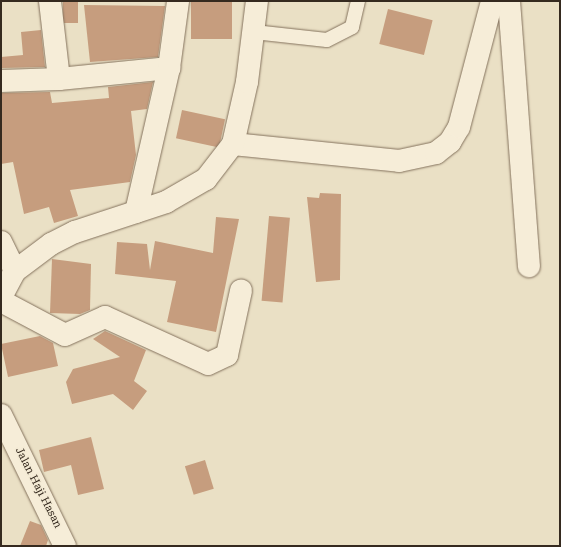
<!DOCTYPE html>
<html>
<head>
<meta charset="utf-8">
<style>
	body { margin:0 }
	#map { position:relative; width:561px; height:547px; overflow:hidden; background:#eae0c5; font-family:"Roboto Serif",serif }
	div>[style] { position:absolute }
	.building>* { inset:0; background:#c69d7e; transform-origin:0 0 }
	.roads { filter:drop-shadow(0 0 1px #84725d) drop-shadow(0 0 1px #84725d) }
	.lane>* { height:14px; margin:-7px; padding:0 7px; transform-origin:7px; border-radius:7px; background:#f6edd8 }
	.street>* { height:22px; margin:-11px; padding:0 11px; transform-origin:11px; border-radius:11px; background:#f6edd8 }
	span { translate:-50% -50%; white-space:nowrap; text-align:center; line-height:1.15; -webkit-text-stroke:3px #f3ead4; paint-order:stroke }
	.street-label { font-size:11px; color:#352a1f }
	.frame { position:absolute; inset:0; border:2px solid #352a1f; pointer-events:none }
</style>
</head>
<body>
<div id="map">
	<div class="building">
		<div style="left:63px;top:1px;width:15px;height:22px"></div>
		<div style="left:191px;top:1px;width:41px;height:38px"></div>
		<div style="clip-path:polygon(84px 5px,165px 6px,158px 57px,90px 62px)"></div>
		<div style="left:388px;top:9px;width:46px;height:36px;rotate:14deg"></div>
		<div style="clip-path:polygon(41px 30px,45px 67px,1px 68px,1px 57px,23px 55px,21px 32px)"></div>
		<div style="clip-path:polygon(153px 82px,147px 109px,131px 111px,136px 155px,130px 182px,70px 190px,78px 216px,54px 223px,49px 207px,24px 214px,13px 162px,1px 164px,1px 93px,50px 92px,52px 103px,109px 98px,108px 87px)"></div>
		<div style="left:182px;top:110px;width:44px;height:29px;rotate:12deg"></div>
		<div style="clip-path:polygon(320px 193px,341px 194px,340px 280px,316px 282px,307px 197px,319px 198px)"></div>
		<div style="left:269px;top:216px;width:21px;height:85px;rotate:5deg"></div>
		<div style="clip-path:polygon(216px 217px,239px 219px,216px 332px,167px 322px,176px 281px,115px 274px,117px 242px,147px 244px,150px 270px,155px 241px,213px 253px)"></div>
		<div style="clip-path:polygon(52px 259px,91px 264px,90px 310px,80px 314px,50px 313px)"></div>
		<div style="clip-path:polygon(105px 331px,146px 350px,134px 381px,147px 391px,133px 410px,113px 394px,72px 404px,66px 382px,73px 369px,120px 357px,93px 339px)"></div>
		<div style="clip-path:polygon(40px 336px,53px 343px,58px 366px,8px 377px,1px 344px)"></div>
		<div style="clip-path:polygon(91px 437px,104px 489px,78px 495px,71px 465px,44px 472px,39px 450px)"></div>
		<div style="left:205px;top:460px;width:30px;height:21px;rotate:73deg"></div>
		<div style="clip-path:polygon(30px 521px,41px 525px,48px 540px,46px 546px,20px 546px)"></div>
	</div>
	<div class="roads">
		<div class="lane">
			<div style="left:254px;top:32px;width:73px;rotate:6.3deg"></div>
			<div style="left:327px;top:40px;width:28px;rotate:-27deg"></div>
			<div style="left:352px;top:27px;width:27px;rotate:-77deg"></div>
		</div>
		<div class="street">
			<div style="left:509px;top:1px;width:266px;rotate:85.7deg"></div>
			<div style="left:59px;top:79px;width:111px;rotate:-5.7deg"></div>
			<div style="left:1px;top:81px;width:58px;rotate:-2deg"></div>
			<div style="left:59px;top:79px;width:79px;rotate:-96.6deg"></div>
			<div style="left:233px;top:144px;width:167px;rotate:5.8deg"></div>
			<div style="left:399px;top:161px;width:38px;rotate:-12deg"></div>
			<div style="left:436px;top:153px;width:18px;rotate:-38deg"></div>
			<div style="left:450px;top:142px;width:17px;rotate:-59deg"></div>
			<div style="left:459px;top:127px;width:130px;rotate:-75.3deg"></div>
			<div style="left:136px;top:212px;width:148px;rotate:-77.1deg"></div>
			<div style="left:169px;top:68px;width:68px;rotate:-82.3deg"></div>
			<div style="left:1px;top:242px;width:32px;rotate:64deg"></div>
			<div style="left:1px;top:297px;width:30px;rotate:-62deg"></div>
			<div style="left:15px;top:271px;width:45px;rotate:-36.9deg"></div>
			<div style="left:51px;top:244px;width:27px;rotate:-27deg"></div>
			<div style="left:75px;top:232px;width:96px;rotate:-18.2deg"></div>
			<div style="left:166px;top:202px;width:46px;rotate:-29.9deg"></div>
			<div style="left:206px;top:179px;width:44px;rotate:-52.4deg"></div>
			<div style="left:233px;top:144px;width:64px;rotate:-77.3deg"></div>
			<div style="left:247px;top:82px;width:82px;rotate:-83deg"></div>
			<div style="left:1px;top:301px;width:72px;rotate:28deg"></div>
			<div style="left:65px;top:335px;width:44px;rotate:-24.2deg"></div>
			<div style="left:105px;top:317px;width:113px;rotate:24.5deg"></div>
			<div style="left:208px;top:364px;width:21px;rotate:-25deg"></div>
			<div style="left:227px;top:355px;width:66px;rotate:-77.7deg"></div>
			<div style="left:1px;top:415px;width:146px;rotate:64deg"></div>
		</div>
	</div>
	<div class="street-label">
		<span style="left:38px;top:488px;rotate:63deg">Jalan Haji Hasan</span>
	</div>
	<div class="frame"></div>
</div>
</body>
</html>
